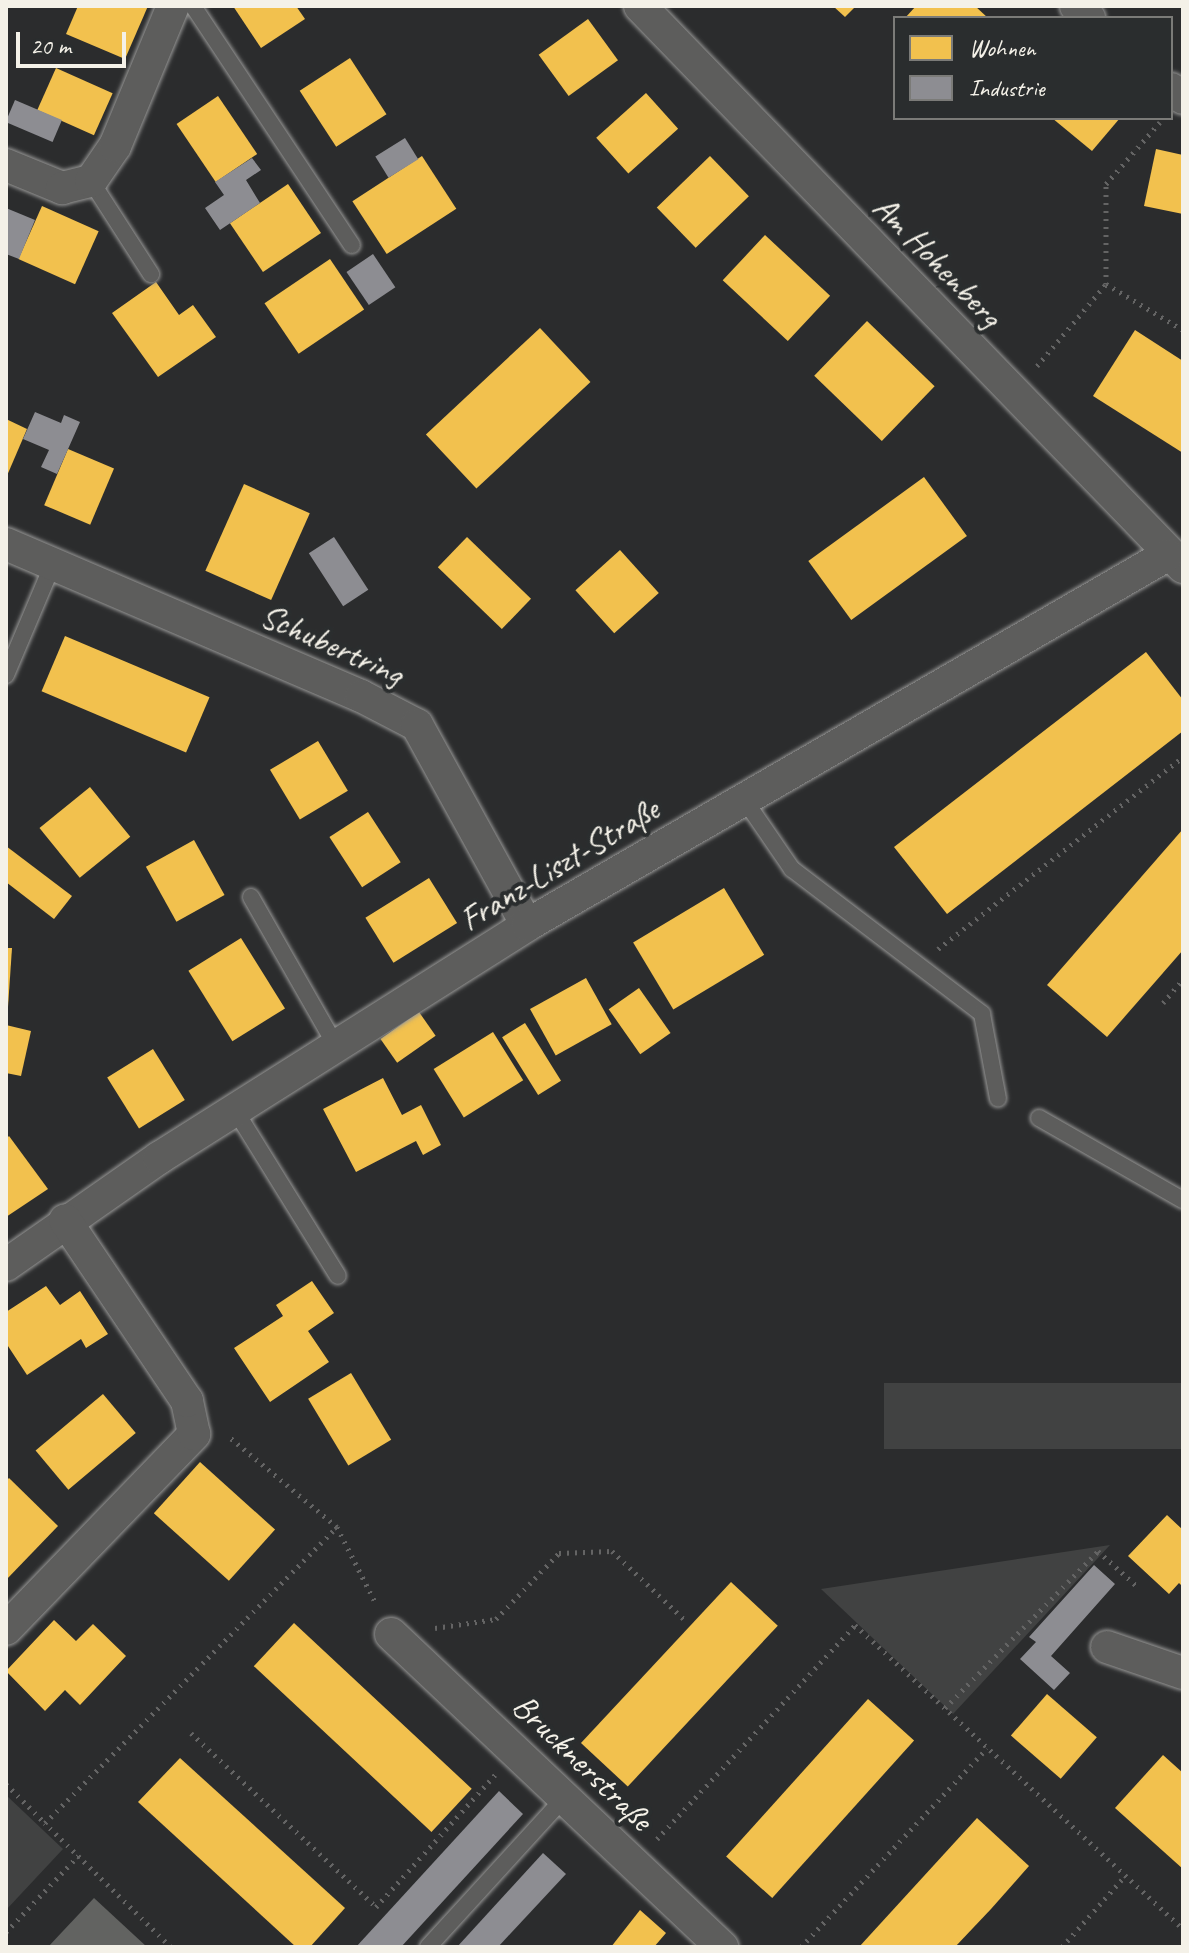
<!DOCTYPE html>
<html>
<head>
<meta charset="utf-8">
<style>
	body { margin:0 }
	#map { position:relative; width:1189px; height:1953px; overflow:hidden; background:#2b2c2d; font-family:Caveat,sans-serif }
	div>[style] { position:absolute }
	.green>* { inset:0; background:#414242; transform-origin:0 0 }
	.water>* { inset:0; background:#626361 }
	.homes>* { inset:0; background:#f2c14e; transform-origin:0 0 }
	.industry>* { inset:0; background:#8d8d92; transform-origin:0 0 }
	.path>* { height:5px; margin-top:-2.5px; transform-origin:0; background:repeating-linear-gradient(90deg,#646464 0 2px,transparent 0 8px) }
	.roads { filter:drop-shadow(0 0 2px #979796) drop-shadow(0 0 2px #979796) }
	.lane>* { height:16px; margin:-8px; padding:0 8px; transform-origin:8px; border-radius:8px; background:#5d5d5c }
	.street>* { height:32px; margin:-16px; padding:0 16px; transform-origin:16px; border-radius:16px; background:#5d5d5c }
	span { translate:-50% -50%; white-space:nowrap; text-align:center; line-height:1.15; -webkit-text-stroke:8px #2a2d2e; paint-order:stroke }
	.street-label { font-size:34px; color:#f4f1e8 }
	.frame { position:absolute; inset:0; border:8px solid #f4f1e8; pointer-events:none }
	.legend { position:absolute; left:893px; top:16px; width:280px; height:104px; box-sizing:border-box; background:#2a2d2e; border:2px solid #7b7b78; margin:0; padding:10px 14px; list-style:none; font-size:24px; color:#f4f1e8 }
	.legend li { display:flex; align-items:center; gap:16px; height:40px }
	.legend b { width:40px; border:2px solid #7b7b78 }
	.scale { position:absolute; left:16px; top:32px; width:110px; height:36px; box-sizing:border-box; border:4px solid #f4f1e8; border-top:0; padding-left:10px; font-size:24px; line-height:28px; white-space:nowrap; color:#f4f1e8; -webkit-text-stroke:6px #2a2d2e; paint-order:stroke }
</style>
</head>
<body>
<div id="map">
	<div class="green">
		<div style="left:1183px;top:1383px;width:66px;height:299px;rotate:90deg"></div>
		<div style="clip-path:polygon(1110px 1545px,953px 1714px,821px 1589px)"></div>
		<div style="clip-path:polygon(6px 1795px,63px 1849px,6px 1910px)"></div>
	</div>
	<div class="water">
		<div style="clip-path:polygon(94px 1898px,147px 1947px,48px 1947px)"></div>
	</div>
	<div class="homes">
		<div style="clip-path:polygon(78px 6px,148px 6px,125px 59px,66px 34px)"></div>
		<div style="clip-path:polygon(233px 6px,296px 6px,305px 19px,261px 48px)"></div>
		<div style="clip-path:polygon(833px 6px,856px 6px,845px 17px)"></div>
		<div style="clip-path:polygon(916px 6px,975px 6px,988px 18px,905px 18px)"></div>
		<div style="left:588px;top:19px;width:51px;height:61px;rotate:54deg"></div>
		<div style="left:350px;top:58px;width:67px;height:60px;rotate:57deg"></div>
		<div style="left:56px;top:68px;width:62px;height:46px;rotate:24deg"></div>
		<div style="left:646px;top:93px;width:48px;height:67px;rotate:48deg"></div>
		<div style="left:218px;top:96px;width:70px;height:50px;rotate:56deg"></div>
		<div style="clip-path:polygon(1052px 118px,1120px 118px,1092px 151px)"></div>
		<div style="clip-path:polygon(1156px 149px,1183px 155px,1183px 214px,1144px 206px)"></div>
		<div style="left:422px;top:156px;width:63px;height:83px;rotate:57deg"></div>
		<div style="left:710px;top:156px;width:56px;height:74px;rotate:46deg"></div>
		<div style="left:288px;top:184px;width:59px;height:70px;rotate:56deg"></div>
		<div style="left:42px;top:206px;width:62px;height:58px;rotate:24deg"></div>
		<div style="left:765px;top:235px;width:89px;height:62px;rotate:43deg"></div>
		<div style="left:330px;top:259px;width:61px;height:79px;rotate:56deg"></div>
		<div style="clip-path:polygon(156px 282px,179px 315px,193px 305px,216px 337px,158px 377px,112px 313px)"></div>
		<div style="left:867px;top:321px;width:94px;height:76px;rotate:44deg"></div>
		<div style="left:540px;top:328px;width:74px;height:156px;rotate:47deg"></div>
		<div style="clip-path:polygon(1135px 330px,1183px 361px,1183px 453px,1093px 396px)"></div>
		<div style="clip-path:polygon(6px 419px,27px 429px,6px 478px)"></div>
		<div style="left:68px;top:449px;width:50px;height:61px;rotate:23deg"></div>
		<div style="left:924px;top:477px;width:73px;height:143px;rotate:54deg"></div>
		<div style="left:244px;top:484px;width:72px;height:95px;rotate:24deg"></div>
		<div style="left:467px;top:537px;width:89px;height:42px;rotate:44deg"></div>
		<div style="left:620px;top:550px;width:58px;height:60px;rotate:48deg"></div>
		<div style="left:65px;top:636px;width:157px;height:60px;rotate:23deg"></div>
		<div style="clip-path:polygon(1146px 652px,1183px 700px,1183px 731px,947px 914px,894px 847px)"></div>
		<div style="left:318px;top:741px;width:58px;height:56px;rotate:59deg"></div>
		<div style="left:90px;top:787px;width:64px;height:65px;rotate:51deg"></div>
		<div style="left:368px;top:812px;width:60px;height:46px;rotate:57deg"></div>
		<div style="clip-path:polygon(1183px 829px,1183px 950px,1107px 1037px,1047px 985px)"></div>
		<div style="left:194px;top:840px;width:63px;height:55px;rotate:61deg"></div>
		<div style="clip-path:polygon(6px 846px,72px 896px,54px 919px,6px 882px)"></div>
		<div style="left:429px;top:878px;width:53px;height:75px;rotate:58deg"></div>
		<div style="left:724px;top:888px;width:78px;height:106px;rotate:59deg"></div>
		<div style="left:241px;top:938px;width:83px;height:62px;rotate:58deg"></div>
		<div style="clip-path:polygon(6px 948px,12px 948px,8px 1007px,6px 1007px)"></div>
		<div style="left:586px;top:978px;width:53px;height:64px;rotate:61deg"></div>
		<div style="left:639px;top:988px;width:55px;height:37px;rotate:55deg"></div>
		<div style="left:419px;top:1012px;width:29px;height:47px;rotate:55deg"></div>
		<div style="left:525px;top:1023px;width:68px;height:27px;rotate:58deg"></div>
		<div style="clip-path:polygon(6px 1025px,31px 1031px,21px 1076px,6px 1073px)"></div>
		<div style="left:493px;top:1032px;width:57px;height:70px;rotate:58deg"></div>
		<div style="left:153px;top:1049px;width:60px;height:54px;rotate:58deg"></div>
		<div style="clip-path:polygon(383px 1078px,402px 1115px,421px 1105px,441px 1145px,423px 1155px,416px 1141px,356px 1172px,323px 1109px)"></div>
		<div style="clip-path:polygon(9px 1136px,48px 1189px,6px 1217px,6px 1139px)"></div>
		<div style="clip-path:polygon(312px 1281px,334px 1313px,308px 1331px,329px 1362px,270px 1402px,234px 1348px,283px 1316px,276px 1305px)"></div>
		<div style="clip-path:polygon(46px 1286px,60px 1305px,80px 1291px,108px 1334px,86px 1348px,81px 1339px,27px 1375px,6px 1343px,6px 1312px)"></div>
		<div style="left:351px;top:1373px;width:78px;height:50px;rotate:59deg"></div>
		<div style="left:103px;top:1394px;width:51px;height:88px;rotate:50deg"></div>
		<div style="left:200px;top:1462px;width:101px;height:69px;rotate:42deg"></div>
		<div style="clip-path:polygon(9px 1478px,58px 1526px,6px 1580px,6px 1481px)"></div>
		<div style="clip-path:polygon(1167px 1515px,1183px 1530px,1183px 1587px,1179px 1583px,1169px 1594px,1128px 1556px)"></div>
		<div style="left:731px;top:1582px;width:64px;height:220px;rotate:43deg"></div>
		<div style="clip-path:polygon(54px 1620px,76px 1641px,93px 1624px,126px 1656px,80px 1705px,65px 1690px,45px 1711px,6px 1671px)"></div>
		<div style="left:294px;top:1623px;width:243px;height:59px;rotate:43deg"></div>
		<div style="left:1047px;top:1694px;width:66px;height:55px;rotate:41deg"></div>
		<div style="left:868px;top:1699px;width:62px;height:212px;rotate:42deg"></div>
		<div style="clip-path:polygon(1163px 1755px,1183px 1773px,1183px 1869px,1115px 1808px)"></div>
		<div style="clip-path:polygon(180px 1758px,345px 1908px,310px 1947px,296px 1947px,138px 1802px)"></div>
		<div style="clip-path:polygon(977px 1818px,1029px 1866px,991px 1909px,955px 1947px,859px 1947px)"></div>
		<div style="clip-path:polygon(640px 1910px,666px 1933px,654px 1947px,611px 1947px)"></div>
	</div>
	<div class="industry">
		<div style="left:15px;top:100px;width:51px;height:24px;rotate:23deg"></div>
		<div style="left:405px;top:138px;width:25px;height:35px;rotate:58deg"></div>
		<div style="clip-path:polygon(252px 158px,261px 170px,246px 180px,260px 203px,220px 230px,205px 208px,224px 195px,215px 182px)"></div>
		<div style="clip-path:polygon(6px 208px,35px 220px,19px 259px,6px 254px)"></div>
		<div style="left:373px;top:254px;width:40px;height:32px;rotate:56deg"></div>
		<div style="clip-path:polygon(35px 412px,61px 423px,64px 415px,80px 422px,57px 474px,41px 467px,49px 450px,23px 439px)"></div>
		<div style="left:334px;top:537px;width:63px;height:30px;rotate:57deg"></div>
		<div style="clip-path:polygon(1094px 1565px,1115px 1584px,1051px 1656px,1070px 1673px,1054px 1690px,1020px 1659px,1036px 1642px,1029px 1637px)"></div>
		<div style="clip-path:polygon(499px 1791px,523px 1814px,401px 1947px,356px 1947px)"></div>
		<div style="clip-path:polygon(543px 1853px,566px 1874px,498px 1947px,457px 1947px)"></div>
	</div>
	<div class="path">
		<div style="left:1106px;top:284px;width:90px;rotate:30.9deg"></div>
		<div style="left:1037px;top:366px;width:107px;rotate:-49.9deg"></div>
		<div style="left:1106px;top:284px;width:100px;rotate:-90deg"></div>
		<div style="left:1106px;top:184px;width:82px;rotate:-48.9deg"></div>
		<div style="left:938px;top:949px;width:311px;rotate:-38.1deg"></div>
		<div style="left:1163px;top:1003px;width:31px;rotate:-50deg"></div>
		<div style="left:337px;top:1527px;width:86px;rotate:63.1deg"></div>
		<div style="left:435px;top:1628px;width:62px;rotate:-8.4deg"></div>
		<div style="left:496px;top:1619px;width:91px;rotate:-46.3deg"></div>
		<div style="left:559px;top:1553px;width:53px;rotate:-2.2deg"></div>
		<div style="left:612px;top:1551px;width:100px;rotate:43.4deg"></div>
		<div style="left:945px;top:1708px;width:219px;rotate:-45.7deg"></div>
		<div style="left:1098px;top:1551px;width:55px;rotate:42.1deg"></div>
		<div style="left:191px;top:1733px;width:254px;rotate:43.2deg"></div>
		<div style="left:376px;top:1907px;width:178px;rotate:-48deg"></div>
		<div style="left:6px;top:1784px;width:55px;rotate:45deg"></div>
		<div style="left:657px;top:1839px;width:292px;rotate:-47.2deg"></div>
		<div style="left:855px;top:1625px;width:447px;rotate:42.8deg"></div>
		<div style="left:6px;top:1932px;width:105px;rotate:-46.5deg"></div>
		<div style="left:171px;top:1947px;width:177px;rotate:-135.5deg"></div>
		<div style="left:45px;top:1823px;width:416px;rotate:-45.4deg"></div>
		<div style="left:337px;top:1527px;width:143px;rotate:-140.1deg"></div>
		<div style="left:801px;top:1947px;width:272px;rotate:-46.9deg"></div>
		<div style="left:1062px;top:1947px;width:95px;rotate:-48.4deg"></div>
	</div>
	<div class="roads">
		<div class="lane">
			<div style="left:193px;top:6px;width:287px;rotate:56.4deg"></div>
			<div style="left:91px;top:181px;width:111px;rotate:57.2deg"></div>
			<div style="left:6px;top:675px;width:121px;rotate:-67.1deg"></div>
			<div style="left:744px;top:799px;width:85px;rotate:55.6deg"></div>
			<div style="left:792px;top:869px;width:239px;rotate:37.3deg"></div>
			<div style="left:982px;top:1014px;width:86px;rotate:79.3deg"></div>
			<div style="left:251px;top:897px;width:172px;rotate:60.3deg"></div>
			<div style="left:235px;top:1110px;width:195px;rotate:58.2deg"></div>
			<div style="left:1039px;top:1118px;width:166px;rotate:29.7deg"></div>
			<div style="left:428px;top:1947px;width:203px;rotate:-47.6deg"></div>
		</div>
		<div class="street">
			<div style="left:640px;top:6px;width:781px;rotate:45.93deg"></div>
			<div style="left:1076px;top:6px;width:18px;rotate:43deg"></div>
			<div style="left:1171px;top:89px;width:15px;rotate:37deg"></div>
			<div style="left:6px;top:165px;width:61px;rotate:22.3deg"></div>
			<div style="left:62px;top:188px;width:30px;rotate:-14deg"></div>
			<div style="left:91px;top:181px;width:42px;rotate:-55.6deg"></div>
			<div style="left:115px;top:146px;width:152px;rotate:-67.5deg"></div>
			<div style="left:6px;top:544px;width:386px;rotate:23.2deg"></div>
			<div style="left:361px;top:696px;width:63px;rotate:27.4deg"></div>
			<div style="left:417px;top:725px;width:228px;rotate:61.2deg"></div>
			<div style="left:6px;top:1265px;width:187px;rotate:-35deg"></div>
			<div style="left:159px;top:1158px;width:436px;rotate:-32.3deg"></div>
			<div style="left:527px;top:925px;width:739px;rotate:-30.03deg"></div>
			<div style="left:6px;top:1629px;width:271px;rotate:-46deg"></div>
			<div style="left:194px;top:1434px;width:34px;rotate:-102deg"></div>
			<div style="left:187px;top:1401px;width:218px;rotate:-124deg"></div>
			<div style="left:391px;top:1634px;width:456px;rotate:43.4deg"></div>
			<div style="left:1107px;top:1647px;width:80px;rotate:18.9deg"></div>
		</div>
	</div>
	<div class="street-label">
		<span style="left:938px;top:261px;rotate:46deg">Am Hohenberg</span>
		<span style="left:332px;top:644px;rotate:24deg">Schubertring</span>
		<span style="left:559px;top:864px;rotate:-31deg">Franz-Liszt-Straße</span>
		<span style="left:583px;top:1762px;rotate:44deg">Brucknerstraße</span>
	</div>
	<div class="frame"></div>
	<ul class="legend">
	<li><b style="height:22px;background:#f2c14e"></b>Wohnen</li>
	<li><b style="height:22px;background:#8d8d92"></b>Industrie</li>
	</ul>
	<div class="scale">20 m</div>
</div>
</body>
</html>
